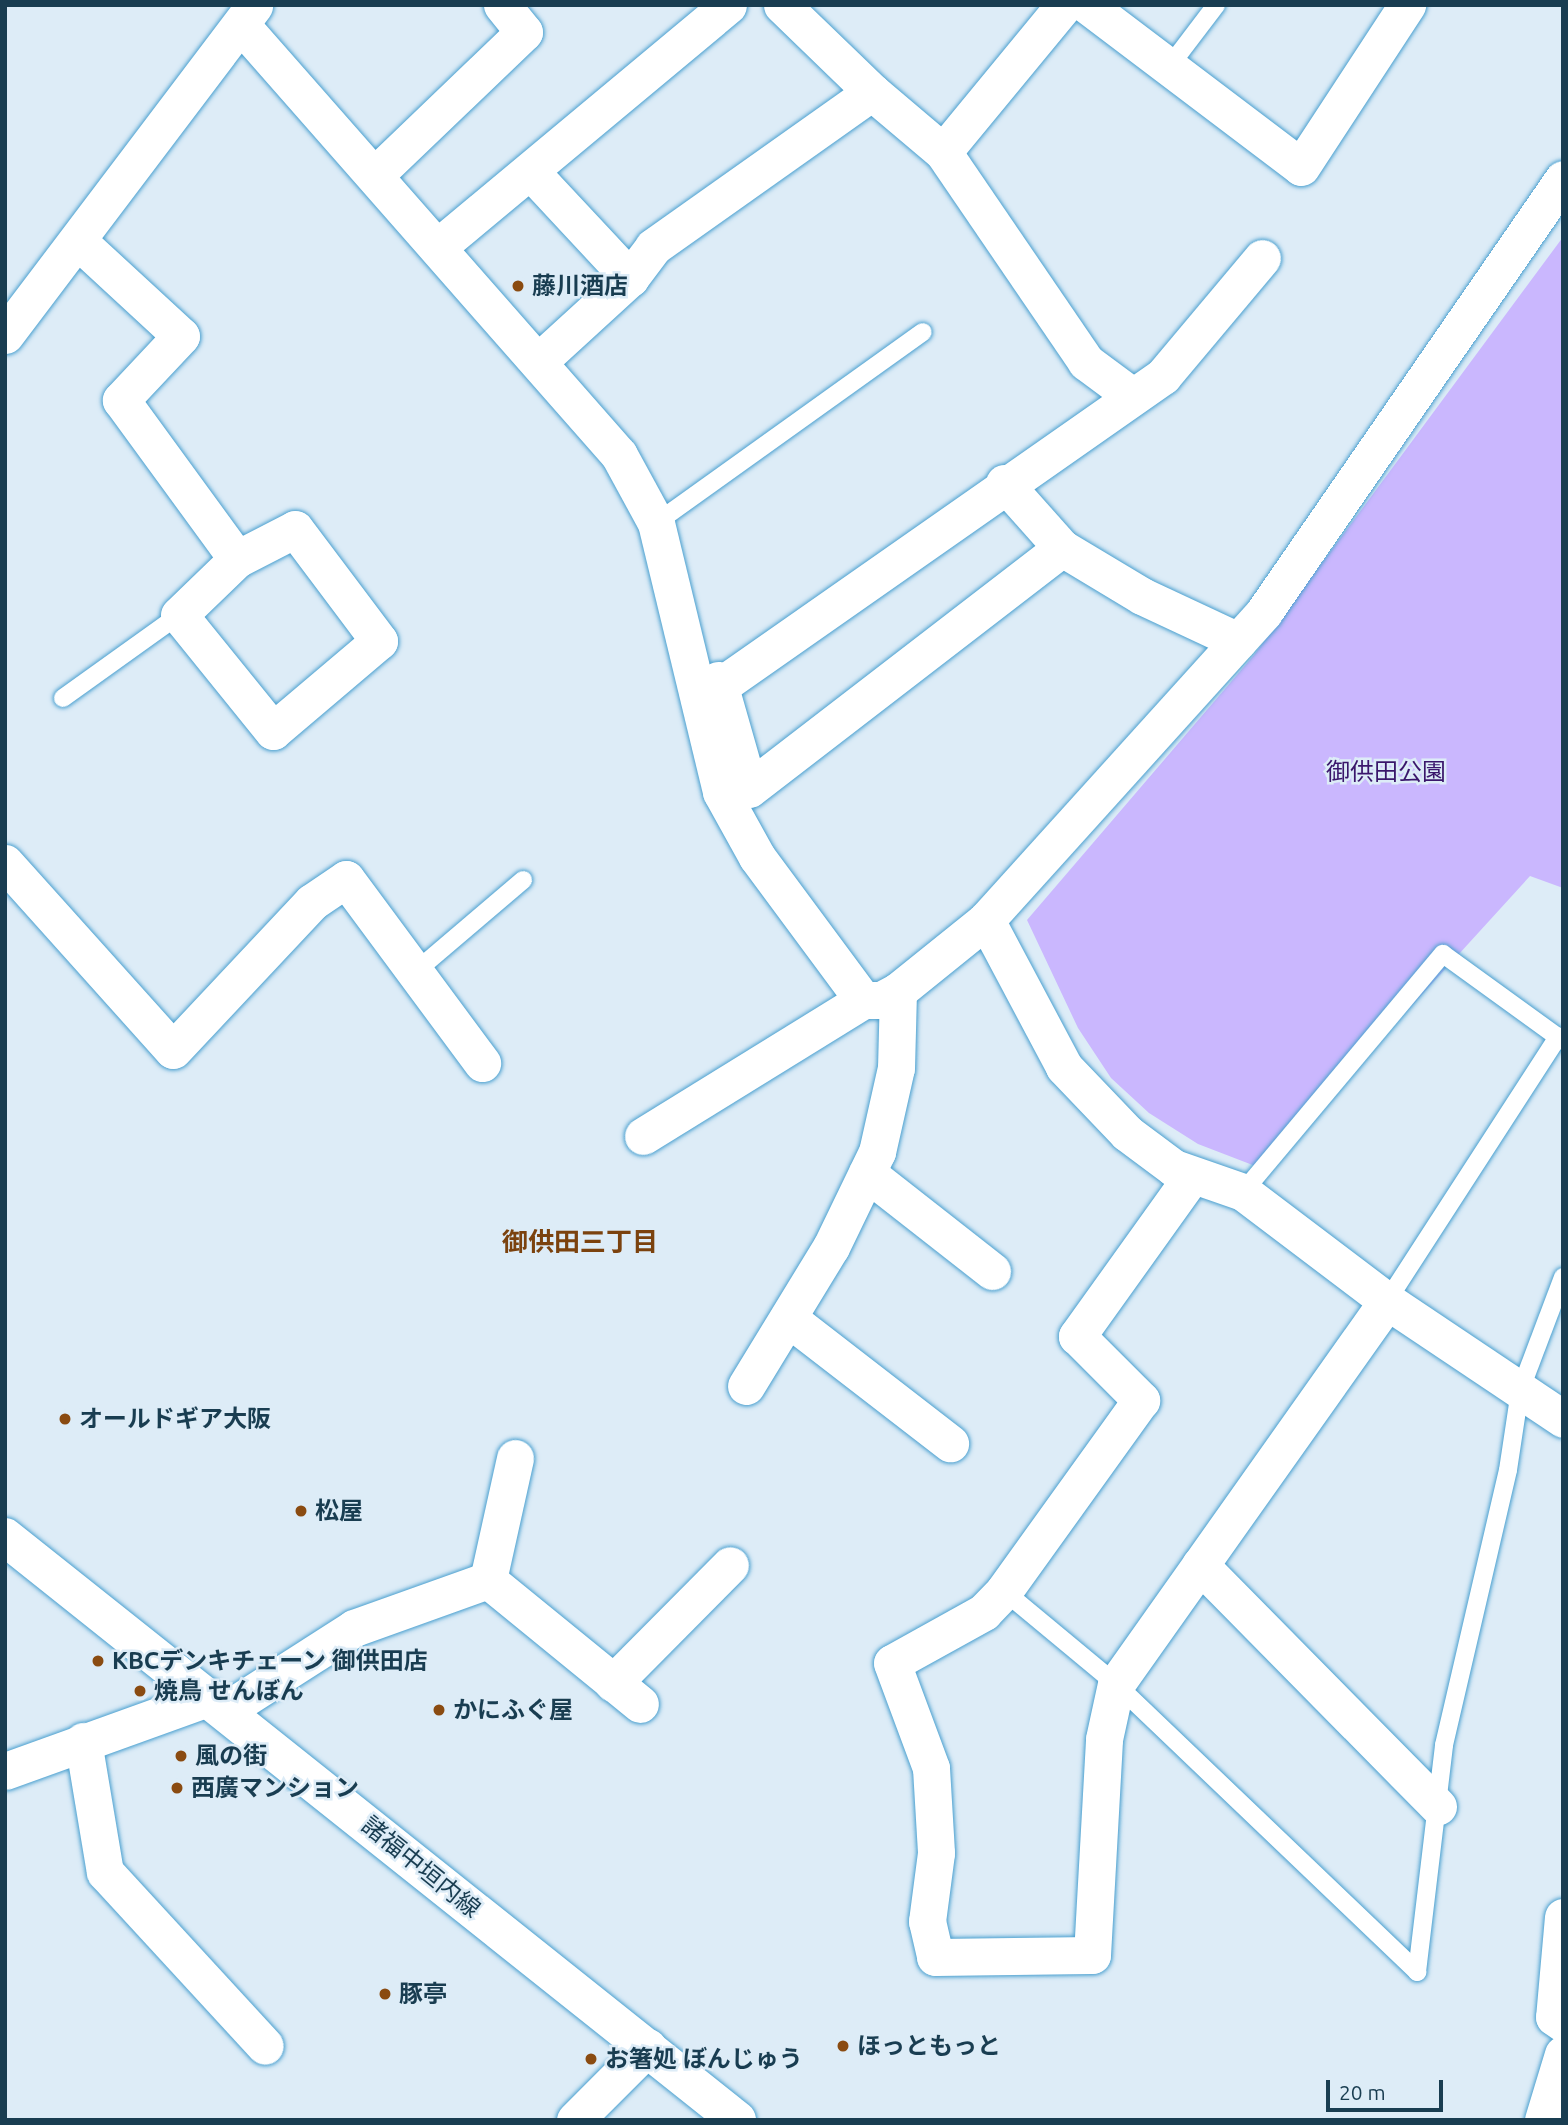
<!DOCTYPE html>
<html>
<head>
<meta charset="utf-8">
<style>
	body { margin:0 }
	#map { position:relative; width:1568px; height:2125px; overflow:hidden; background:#ddecf7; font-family:Ubuntu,"Noto Sans JP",sans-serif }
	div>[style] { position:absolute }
	.green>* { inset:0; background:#cab7fe }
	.roads { filter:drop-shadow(0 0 2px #499fcf) drop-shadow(0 0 2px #499fcf) }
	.service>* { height:18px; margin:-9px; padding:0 9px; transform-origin:9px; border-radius:9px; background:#fff }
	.minor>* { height:37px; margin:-18.5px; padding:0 18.5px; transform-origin:18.5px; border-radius:18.5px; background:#fff }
	.tertiary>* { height:38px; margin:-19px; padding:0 19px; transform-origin:19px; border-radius:19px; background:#fff }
	.dots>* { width:19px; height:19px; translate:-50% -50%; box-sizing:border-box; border:4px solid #ddecf7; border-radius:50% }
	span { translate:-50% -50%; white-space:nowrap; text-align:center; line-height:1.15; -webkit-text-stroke:5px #ddecf7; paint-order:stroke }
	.poi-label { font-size:24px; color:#193d51; font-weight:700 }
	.left { translate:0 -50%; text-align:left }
	.park-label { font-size:24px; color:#3a166b }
	.street-label { font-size:24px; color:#193d51 }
	.neighbourhood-label { font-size:26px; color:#7b420e; font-weight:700 }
	.frame { position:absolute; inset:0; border:7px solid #193d51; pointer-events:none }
	.scale { position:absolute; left:1326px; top:2080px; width:117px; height:32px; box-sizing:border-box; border:4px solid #193d51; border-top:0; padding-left:9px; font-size:21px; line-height:24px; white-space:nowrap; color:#193d51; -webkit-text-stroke:5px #ddecf7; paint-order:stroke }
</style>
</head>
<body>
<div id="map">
	<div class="green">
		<div style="clip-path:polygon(1563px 237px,1563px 888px,1530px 876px,1263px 1169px,1198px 1144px,1149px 1113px,1111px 1078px,1078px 1028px,1027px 920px,1254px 655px)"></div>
	</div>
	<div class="roads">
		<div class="service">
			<div style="left:1169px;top:67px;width:78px;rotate:-52.8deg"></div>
			<div style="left:656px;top:523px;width:328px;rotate:-35.6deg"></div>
			<div style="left:63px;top:698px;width:143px;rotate:-35.6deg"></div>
			<div style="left:415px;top:972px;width:142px;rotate:-40.4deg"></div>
			<div style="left:1243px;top:1192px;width:311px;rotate:-50deg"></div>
			<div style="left:1443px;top:954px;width:148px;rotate:35.9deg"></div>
			<div style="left:1387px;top:1301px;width:315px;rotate:-57.1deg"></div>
			<div style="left:1004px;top:1591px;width:146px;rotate:39.7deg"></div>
			<div style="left:1116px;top:1684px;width:417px;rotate:43.7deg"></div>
			<div style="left:1417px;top:1972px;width:229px;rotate:-83.2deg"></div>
			<div style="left:1444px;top:1745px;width:282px;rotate:-76.9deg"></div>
			<div style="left:1508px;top:1470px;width:80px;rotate:-81.4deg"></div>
			<div style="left:1520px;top:1391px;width:122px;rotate:-69.3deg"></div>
		</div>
		<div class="minor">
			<div style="left:782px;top:5px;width:125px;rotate:44deg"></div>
			<div style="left:872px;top:92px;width:93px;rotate:40.2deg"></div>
			<div style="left:943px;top:152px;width:254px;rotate:55.7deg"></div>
			<div style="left:1086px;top:362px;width:57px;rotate:36.5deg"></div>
			<div style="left:1087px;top:5px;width:268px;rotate:37.1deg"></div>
			<div style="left:1301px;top:167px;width:194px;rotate:-56.8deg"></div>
			<div style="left:242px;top:26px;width:571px;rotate:48.69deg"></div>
			<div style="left:619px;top:455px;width:77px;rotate:61.4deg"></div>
			<div style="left:656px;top:523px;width:277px;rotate:76.4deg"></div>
			<div style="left:721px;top:792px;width:74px;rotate:61deg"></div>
			<div style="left:757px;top:857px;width:178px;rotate:53.5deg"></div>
			<div style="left:863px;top:1000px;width:18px"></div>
			<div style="left:881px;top:1000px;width:19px;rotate:-28deg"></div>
			<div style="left:898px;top:991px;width:113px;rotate:-38.9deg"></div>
			<div style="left:986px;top:920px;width:415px;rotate:-47.9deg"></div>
			<div style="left:1264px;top:612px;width:526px;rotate:-55.37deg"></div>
			<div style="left:943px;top:152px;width:190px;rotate:-50.5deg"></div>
			<div style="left:532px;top:173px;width:144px;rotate:47deg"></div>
			<div style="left:376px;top:174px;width:205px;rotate:-43.8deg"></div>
			<div style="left:524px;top:32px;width:35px;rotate:-129deg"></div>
			<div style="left:78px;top:241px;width:140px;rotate:42.7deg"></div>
			<div style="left:181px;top:336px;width:88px;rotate:133.2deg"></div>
			<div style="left:121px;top:400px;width:197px;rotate:53.9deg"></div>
			<div style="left:237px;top:559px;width:65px;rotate:-27.3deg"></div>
			<div style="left:295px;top:529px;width:140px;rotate:53.1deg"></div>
			<div style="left:379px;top:641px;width:139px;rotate:139.7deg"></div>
			<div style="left:273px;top:731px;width:149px;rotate:-129deg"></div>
			<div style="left:179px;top:615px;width:81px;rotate:-44deg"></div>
			<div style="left:439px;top:246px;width:376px;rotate:-39.8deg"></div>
			<div style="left:5px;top:335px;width:413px;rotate:-52.9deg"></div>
			<div style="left:538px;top:362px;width:125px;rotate:-42.4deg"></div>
			<div style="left:630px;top:278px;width:39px;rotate:-53deg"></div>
			<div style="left:653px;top:247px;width:268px;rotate:-35.3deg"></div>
			<div style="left:1004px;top:483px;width:87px;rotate:48.3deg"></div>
			<div style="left:1062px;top:548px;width:93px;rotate:31deg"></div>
			<div style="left:1142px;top:596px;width:106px;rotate:25.1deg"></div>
			<div style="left:718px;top:680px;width:113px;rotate:74.1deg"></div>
			<div style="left:749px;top:789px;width:395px;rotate:-37.6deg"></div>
			<div style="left:720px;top:686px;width:541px;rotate:-34.98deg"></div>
			<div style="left:1163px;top:376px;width:154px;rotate:-50deg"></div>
			<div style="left:5px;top:863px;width:251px;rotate:48.1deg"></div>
			<div style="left:173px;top:1050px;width:203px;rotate:-46.8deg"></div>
			<div style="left:312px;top:902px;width:41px;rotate:-34.1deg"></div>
			<div style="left:346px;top:879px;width:229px;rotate:53.5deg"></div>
			<div style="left:986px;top:920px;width:166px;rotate:62deg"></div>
			<div style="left:1064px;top:1067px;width:91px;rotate:46.3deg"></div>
			<div style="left:1127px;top:1133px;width:59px;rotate:36.7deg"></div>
			<div style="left:1174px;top:1168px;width:73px;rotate:19.2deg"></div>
			<div style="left:1243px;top:1192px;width:181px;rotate:37.1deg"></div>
			<div style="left:1387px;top:1301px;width:212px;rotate:33.8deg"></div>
			<div style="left:643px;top:1136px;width:259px;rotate:-31.7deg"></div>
			<div style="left:867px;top:1173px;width:159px;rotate:38.1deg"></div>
			<div style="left:1191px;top:1177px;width:196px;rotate:125.6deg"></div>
			<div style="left:1077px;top:1336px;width:91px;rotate:45deg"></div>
			<div style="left:1141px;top:1400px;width:235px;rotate:125.7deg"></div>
			<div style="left:1004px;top:1591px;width:29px;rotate:134deg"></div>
			<div style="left:984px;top:1612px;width:105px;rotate:151deg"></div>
			<div style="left:892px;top:1663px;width:112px;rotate:69.6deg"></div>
			<div style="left:931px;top:1768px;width:85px;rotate:86.6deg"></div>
			<div style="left:936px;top:1853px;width:69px;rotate:97.5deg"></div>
			<div style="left:927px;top:1921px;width:37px;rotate:77deg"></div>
			<div style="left:935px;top:1957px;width:157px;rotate:-0.7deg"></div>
			<div style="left:1092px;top:1955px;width:216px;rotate:-86.8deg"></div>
			<div style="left:1104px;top:1739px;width:56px;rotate:-77.7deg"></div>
			<div style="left:1116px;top:1684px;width:469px;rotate:-54.7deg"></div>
			<div style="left:788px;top:1318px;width:205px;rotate:37.7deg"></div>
			<div style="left:746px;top:1386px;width:163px;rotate:-58.6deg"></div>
			<div style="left:831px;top:1247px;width:106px;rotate:-64.2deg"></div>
			<div style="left:877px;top:1152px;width:86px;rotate:-77.3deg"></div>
			<div style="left:896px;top:1068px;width:77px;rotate:-88.5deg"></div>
			<div style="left:1200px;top:1565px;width:339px;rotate:45.4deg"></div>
			<div style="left:488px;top:1580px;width:125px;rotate:-77.5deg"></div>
			<div style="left:613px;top:1683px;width:166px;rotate:-45.2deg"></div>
			<div style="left:226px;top:1710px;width:152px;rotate:-32.6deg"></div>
			<div style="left:354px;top:1628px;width:142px;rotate:-19.7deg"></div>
			<div style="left:488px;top:1580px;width:196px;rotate:39.2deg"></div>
			<div style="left:83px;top:1741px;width:133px;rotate:80.5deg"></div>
			<div style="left:105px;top:1872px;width:236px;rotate:47.4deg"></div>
			<div style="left:5px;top:1771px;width:218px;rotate:-19.8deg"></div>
			<div style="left:1563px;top:1917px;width:100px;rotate:95.1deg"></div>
			<div style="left:1554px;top:2017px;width:11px;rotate:34deg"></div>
			<div style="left:575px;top:2120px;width:103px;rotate:-45deg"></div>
			<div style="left:1543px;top:2120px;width:69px;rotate:-73.1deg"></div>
		</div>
		<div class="tertiary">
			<div style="left:5px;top:1537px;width:936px;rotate:38.54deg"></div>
		</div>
	</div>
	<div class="dots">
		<div style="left:518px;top:286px;background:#8a4b11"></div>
		<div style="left:65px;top:1419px;background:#8a4b11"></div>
		<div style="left:301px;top:1511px;background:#8a4b11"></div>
		<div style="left:98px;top:1661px;background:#8a4b11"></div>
		<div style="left:140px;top:1691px;background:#8a4b11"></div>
		<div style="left:439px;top:1710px;background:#8a4b11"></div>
		<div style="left:181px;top:1756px;background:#8a4b11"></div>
		<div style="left:177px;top:1788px;background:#8a4b11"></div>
		<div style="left:385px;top:1994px;background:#8a4b11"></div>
		<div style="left:843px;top:2046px;background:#8a4b11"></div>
		<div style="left:591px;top:2059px;background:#8a4b11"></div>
	</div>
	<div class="poi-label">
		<span class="left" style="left:532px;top:286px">藤川酒店</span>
		<span class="left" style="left:79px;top:1419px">オールドギア大阪</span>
		<span class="left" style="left:315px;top:1511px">松屋</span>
		<span class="left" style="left:112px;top:1661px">KBCデンキチェーン 御供田店</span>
		<span class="left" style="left:154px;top:1691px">焼鳥 せんぼん</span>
		<span class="left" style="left:453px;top:1710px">かにふぐ屋</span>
		<span class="left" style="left:195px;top:1756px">風の街</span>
		<span class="left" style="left:191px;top:1788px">西廣マンション</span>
		<span class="left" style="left:399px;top:1994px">豚亭</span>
		<span class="left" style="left:857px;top:2046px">ほっともっと</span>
		<span class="left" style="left:605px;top:2059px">お箸処 ぼんじゅう</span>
	</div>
	<div class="park-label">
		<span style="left:1386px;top:772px">御供田公園</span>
	</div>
	<div class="street-label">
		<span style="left:421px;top:1867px;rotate:39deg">諸福中垣内線</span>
	</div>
	<div class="neighbourhood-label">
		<span style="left:580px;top:1242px">御供田三丁目</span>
	</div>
	<div class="frame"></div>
	<div class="scale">20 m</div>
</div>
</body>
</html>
